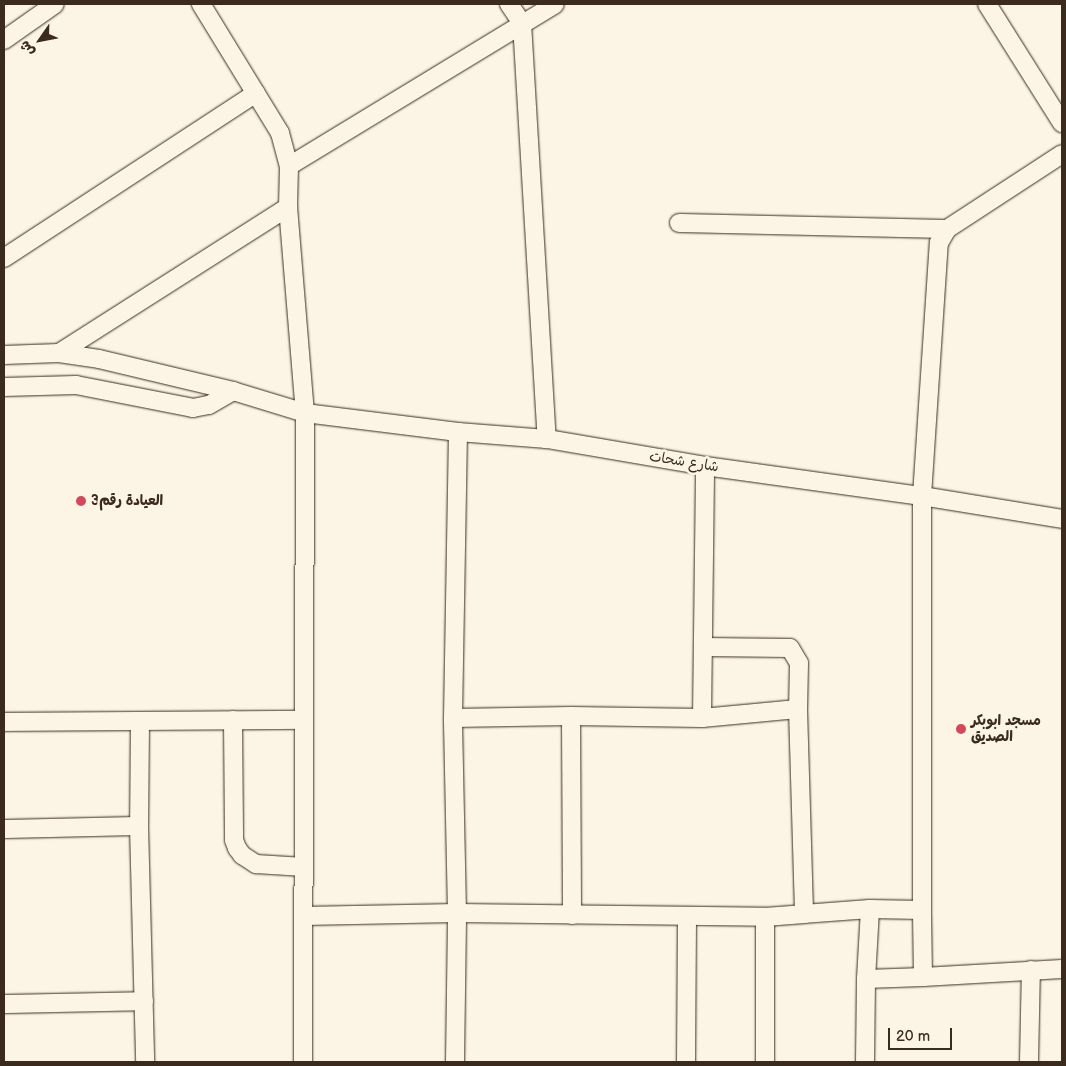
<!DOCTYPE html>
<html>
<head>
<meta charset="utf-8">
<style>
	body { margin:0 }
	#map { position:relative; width:1066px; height:1066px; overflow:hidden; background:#fcf5e5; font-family:"Balsamiq Sans","Playpen Sans Arabic",sans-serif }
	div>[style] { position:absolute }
	.roads { filter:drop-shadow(0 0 1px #3b2a1e) drop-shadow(0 0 1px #3b2a1e) }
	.street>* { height:18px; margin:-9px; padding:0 9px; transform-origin:9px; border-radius:9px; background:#fcf5e5 }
	.dots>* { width:14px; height:14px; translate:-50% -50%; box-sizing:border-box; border:2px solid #fcf5e5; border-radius:50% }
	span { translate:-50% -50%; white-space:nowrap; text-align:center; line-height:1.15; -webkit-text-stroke:5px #fcf5e5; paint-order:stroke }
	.street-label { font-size:14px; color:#3b2a1e }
	.poi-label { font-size:14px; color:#3b2a1e; font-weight:700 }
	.left { translate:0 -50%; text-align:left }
	.frame { position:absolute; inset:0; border:5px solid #3b2a1e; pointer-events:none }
	.north { position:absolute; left:15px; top:15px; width:50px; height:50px; -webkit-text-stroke:4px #fcf5e5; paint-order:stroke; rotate:237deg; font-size:14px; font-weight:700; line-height:20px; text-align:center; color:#3b2a1e }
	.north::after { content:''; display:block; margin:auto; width:18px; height:22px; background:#3b2a1e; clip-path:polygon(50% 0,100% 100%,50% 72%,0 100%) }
	.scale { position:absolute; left:888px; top:1028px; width:64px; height:22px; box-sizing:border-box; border:2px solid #3b2a1e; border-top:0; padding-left:6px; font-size:15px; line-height:18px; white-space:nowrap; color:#3b2a1e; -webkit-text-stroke:4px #fcf5e5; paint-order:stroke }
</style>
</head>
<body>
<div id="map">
	<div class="roads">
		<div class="street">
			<div style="left:201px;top:4px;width:151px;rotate:58.5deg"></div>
			<div style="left:280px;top:133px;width:34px;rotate:75deg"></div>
			<div style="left:289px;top:166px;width:41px;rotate:91.4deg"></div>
			<div style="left:288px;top:207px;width:207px;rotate:85.3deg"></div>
			<div style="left:305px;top:413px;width:649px;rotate:90.18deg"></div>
			<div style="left:509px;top:4px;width:23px;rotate:56deg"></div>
			<div style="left:522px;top:23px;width:417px;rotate:86.6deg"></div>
			<div style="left:987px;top:4px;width:141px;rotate:57.8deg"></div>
			<div style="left:4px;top:40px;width:62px;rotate:-35.2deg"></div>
			<div style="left:289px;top:166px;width:311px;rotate:-31.3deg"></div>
			<div style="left:679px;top:223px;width:268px;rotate:1.3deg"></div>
			<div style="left:4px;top:258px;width:301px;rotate:-33.2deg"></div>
			<div style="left:59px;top:353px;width:272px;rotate:-32.5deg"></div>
			<div style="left:4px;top:355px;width:55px;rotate:-2.1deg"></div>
			<div style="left:59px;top:353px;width:40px;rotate:8.5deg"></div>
			<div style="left:99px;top:359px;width:138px;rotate:13.4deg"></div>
			<div style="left:233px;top:391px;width:75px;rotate:17deg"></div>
			<div style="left:305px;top:413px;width:154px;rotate:7.1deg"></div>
			<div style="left:458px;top:432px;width:89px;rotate:4.5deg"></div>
			<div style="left:547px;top:439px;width:160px;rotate:9.7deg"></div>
			<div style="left:705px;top:466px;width:219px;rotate:7.9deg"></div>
			<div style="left:922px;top:496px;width:142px;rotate:9.3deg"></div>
			<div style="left:4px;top:387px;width:72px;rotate:-1.6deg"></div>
			<div style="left:76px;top:385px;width:119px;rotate:11.1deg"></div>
			<div style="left:193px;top:408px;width:16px;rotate:-11deg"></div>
			<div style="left:209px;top:405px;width:28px;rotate:-30deg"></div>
			<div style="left:704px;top:647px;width:86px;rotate:0.7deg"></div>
			<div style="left:790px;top:648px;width:17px;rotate:59deg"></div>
			<div style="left:799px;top:663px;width:46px;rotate:91.2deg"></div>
			<div style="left:798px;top:709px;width:205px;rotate:88.3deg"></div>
			<div style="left:571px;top:716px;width:199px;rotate:89.7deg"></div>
			<div style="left:453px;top:718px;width:118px;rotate:-1deg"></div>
			<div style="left:571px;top:716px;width:131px;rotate:0.9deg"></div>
			<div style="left:702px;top:718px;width:96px;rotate:-5.4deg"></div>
			<div style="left:702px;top:718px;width:252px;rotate:-89.3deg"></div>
			<div style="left:233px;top:720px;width:120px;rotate:89.5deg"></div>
			<div style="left:234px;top:840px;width:9px;rotate:69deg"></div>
			<div style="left:237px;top:848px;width:9px;rotate:54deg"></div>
			<div style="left:242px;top:855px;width:17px;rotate:33deg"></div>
			<div style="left:256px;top:864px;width:48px;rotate:3.6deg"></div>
			<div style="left:140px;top:721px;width:105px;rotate:90.5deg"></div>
			<div style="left:139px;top:826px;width:236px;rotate:88.5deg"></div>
			<div style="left:4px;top:722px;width:300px;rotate:-0.4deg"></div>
			<div style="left:4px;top:829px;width:135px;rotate:-1.3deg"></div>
			<div style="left:303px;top:916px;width:154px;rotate:-1.1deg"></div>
			<div style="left:457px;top:913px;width:308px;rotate:0.7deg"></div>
			<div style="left:765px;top:917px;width:105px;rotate:-4.4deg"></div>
			<div style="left:870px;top:909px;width:52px;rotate:1.1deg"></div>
			<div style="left:922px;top:910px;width:414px;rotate:-90deg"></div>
			<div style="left:922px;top:496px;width:254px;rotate:-86.2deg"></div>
			<div style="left:939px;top:243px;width:16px;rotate:-60deg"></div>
			<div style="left:947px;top:229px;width:137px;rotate:-33.1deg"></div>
			<div style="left:923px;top:977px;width:139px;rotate:-3.3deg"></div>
			<div style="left:866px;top:979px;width:57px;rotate:-2deg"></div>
			<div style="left:923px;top:977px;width:67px;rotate:-90.9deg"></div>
			<div style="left:4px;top:1004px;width:140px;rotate:-1.2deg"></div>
			<div style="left:455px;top:1062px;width:149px;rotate:-89.2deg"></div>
			<div style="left:457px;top:913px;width:195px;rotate:-91.2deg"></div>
			<div style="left:453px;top:718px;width:286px;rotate:-89deg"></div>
			<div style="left:686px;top:1062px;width:145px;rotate:-89.6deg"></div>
			<div style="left:765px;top:1062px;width:145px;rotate:-90deg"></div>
			<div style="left:865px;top:1062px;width:83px;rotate:-89.3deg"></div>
			<div style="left:866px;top:979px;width:70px;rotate:-86.7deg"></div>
			<div style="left:1029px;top:1062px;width:92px;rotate:-88.8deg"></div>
		</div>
	</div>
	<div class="dots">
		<div style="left:81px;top:501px;background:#d1495b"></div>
		<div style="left:961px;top:729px;background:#d1495b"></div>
	</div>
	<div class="street-label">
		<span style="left:684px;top:462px;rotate:9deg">شارع شحات</span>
	</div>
	<div class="poi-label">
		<span class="left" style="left:91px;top:501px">3العيادة رقم</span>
		<span class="left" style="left:971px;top:729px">مسجد ابوبكر<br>الصديق</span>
	</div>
	<div class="frame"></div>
	<div class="north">ش</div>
	<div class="scale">20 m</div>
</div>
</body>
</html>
